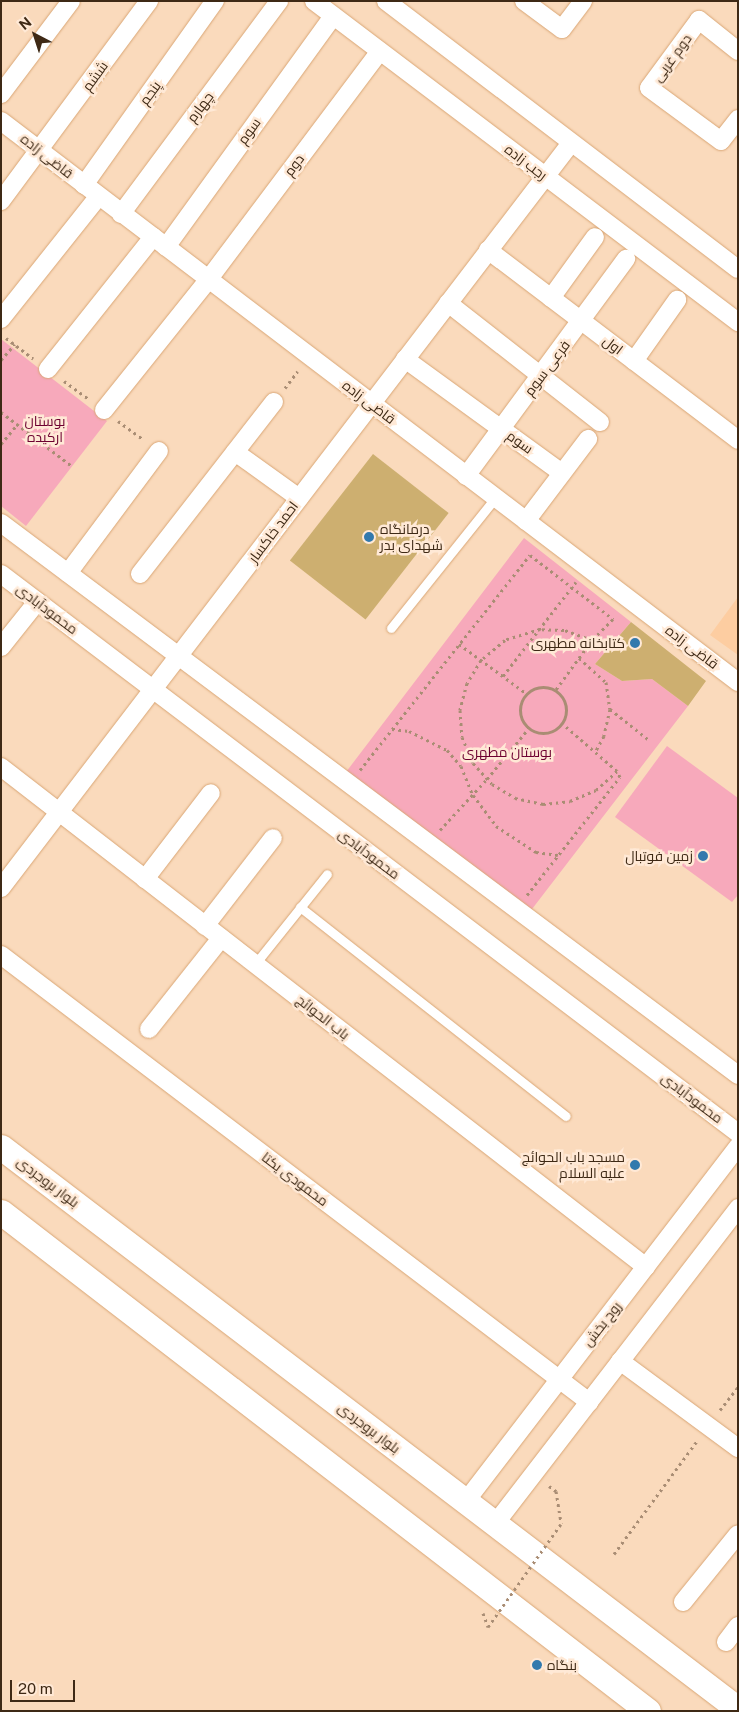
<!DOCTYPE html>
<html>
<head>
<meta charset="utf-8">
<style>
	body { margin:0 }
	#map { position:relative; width:739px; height:1712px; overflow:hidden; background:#fadabc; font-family:"Public Sans",Cairo,sans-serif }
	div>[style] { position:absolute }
	.built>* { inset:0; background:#fdcda1 }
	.green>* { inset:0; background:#f7a9bb }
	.building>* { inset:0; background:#cdaf70; transform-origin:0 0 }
	.path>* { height:3px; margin-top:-1.5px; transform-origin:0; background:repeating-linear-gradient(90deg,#a98d74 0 2.5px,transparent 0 6.5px) }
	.path>.ring { margin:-1.5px; padding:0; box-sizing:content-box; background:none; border:3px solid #a98d74; border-radius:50% }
	.roads { filter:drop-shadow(0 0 1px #d9a675) drop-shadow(0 0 1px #d9a675) }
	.service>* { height:9px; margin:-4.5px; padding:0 4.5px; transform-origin:4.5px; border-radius:4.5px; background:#fff }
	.minor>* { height:18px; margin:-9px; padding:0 9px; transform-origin:9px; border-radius:9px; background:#fff }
	.secondary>* { height:25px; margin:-12.5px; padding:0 12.5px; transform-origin:12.5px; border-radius:12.5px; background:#fff }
	.path-bridge>* { height:3px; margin-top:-1.5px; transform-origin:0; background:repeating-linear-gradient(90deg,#a98d74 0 2.5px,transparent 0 6.5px) }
	.dots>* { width:14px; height:14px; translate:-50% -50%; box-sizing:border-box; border:2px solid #ffe9d6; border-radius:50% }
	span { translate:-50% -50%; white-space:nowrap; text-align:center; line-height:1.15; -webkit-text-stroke:5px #ffe9d6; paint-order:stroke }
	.street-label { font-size:14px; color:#3e2915 }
	.park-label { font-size:14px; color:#6d0030 }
	.poi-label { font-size:14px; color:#3e2915 }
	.left { translate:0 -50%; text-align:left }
	.right { translate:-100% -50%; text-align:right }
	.frame { position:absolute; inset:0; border:2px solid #3e2915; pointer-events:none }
	.north { position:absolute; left:10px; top:10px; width:50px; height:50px; -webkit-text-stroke:4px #ffe9d6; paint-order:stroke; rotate:320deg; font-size:14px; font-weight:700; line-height:20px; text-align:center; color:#3e2915 }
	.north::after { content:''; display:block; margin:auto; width:18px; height:22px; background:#3e2915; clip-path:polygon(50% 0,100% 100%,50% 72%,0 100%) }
	.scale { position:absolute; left:10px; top:1680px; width:65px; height:22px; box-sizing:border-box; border:2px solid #3e2915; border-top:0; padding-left:6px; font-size:15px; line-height:18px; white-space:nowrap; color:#3e2915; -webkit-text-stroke:4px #ffe9d6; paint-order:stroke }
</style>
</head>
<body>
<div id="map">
	<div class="built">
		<div style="clip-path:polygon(738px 597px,738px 655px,710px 635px)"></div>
	</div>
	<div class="green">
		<div style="clip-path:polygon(1px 339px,107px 421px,26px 526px,1px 506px)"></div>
		<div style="clip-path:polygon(524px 538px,631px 622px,595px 664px,622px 681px,652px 679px,688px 706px,529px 913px,343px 776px)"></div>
		<div style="clip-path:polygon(667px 746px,738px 798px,738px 895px,732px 902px,615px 817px)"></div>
	</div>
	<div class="building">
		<div style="left:373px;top:454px;width:96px;height:135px;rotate:38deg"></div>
		<div style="clip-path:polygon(631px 622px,706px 681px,688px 706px,652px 679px,622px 681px,595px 664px)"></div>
	</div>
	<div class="path">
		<div style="left:6px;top:338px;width:34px;rotate:37deg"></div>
		<div style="left:1px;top:360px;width:21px;rotate:-49deg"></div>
		<div style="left:64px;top:381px;width:31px;rotate:36deg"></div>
		<div style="left:285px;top:388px;width:21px;rotate:-53deg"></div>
		<div style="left:1px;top:412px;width:89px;rotate:37.3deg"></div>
		<div style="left:118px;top:421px;width:31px;rotate:36deg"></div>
		<div style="left:1px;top:444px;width:26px;rotate:-50deg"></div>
		<div style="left:592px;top:640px;width:30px;rotate:-160deg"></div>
		<div style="left:564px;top:630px;width:24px;rotate:-178deg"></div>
		<div style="left:540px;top:629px;width:37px;rotate:163deg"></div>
		<div style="left:505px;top:640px;width:31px;rotate:140deg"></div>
		<div style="left:481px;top:660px;width:27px;rotate:121deg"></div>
		<div style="left:467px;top:683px;width:28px;rotate:105deg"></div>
		<div style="left:460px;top:710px;width:27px;rotate:86deg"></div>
		<div style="left:462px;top:737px;width:28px;rotate:67deg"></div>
		<div style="left:473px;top:763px;width:28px;rotate:48deg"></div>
		<div style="left:492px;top:784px;width:27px;rotate:31deg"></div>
		<div style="left:515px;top:798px;width:29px;rotate:12deg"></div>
		<div style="left:543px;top:804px;width:27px;rotate:-6deg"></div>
		<div style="left:570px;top:801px;width:28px;rotate:-23deg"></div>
		<div style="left:596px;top:790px;width:28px;rotate:-42deg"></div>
		<div style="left:459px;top:644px;width:84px;rotate:36.3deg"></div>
		<div style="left:579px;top:658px;width:36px;rotate:42deg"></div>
		<div style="left:606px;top:682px;width:27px;rotate:82deg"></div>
		<div style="left:610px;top:709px;width:28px;rotate:103deg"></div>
		<div style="left:604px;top:736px;width:18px;rotate:119deg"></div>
		<div style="left:503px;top:676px;width:119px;rotate:-52.2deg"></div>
		<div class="ring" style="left:520px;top:687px;width:43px;height:43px"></div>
		<div style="left:610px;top:709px;width:50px;rotate:38.5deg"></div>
		<div style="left:392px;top:729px;width:17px;rotate:7deg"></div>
		<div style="left:409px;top:731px;width:42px;rotate:26.6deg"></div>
		<div style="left:447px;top:750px;width:21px;rotate:49deg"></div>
		<div style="left:461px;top:766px;width:31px;rotate:68deg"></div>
		<div style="left:473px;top:795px;width:39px;rotate:53deg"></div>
		<div style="left:496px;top:826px;width:48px;rotate:33deg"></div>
		<div style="left:536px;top:852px;width:22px;rotate:8deg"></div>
		<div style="left:360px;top:770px;width:274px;rotate:-51.7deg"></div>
		<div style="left:530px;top:555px;width:105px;rotate:37.6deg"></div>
		<div style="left:613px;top:619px;width:30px;rotate:135deg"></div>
		<div style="left:592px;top:640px;width:63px;rotate:126deg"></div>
		<div style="left:440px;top:830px;width:69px;rotate:-47.3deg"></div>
		<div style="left:487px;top:779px;width:66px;rotate:-50.5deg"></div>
		<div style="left:527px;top:895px;width:150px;rotate:-51.8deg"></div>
		<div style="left:620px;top:777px;width:7px;rotate:-117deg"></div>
		<div style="left:617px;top:771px;width:73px;rotate:-138.9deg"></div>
		<div style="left:720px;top:1410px;width:29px;rotate:-52deg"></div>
		<div style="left:549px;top:1486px;width:9px;rotate:36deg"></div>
		<div style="left:556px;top:1491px;width:33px;rotate:81deg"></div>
		<div style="left:614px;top:1554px;width:140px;rotate:-53.7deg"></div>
		<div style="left:483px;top:1613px;width:15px;rotate:70deg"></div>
	</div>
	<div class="roads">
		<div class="service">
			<div style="left:391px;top:628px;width:166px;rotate:-51.3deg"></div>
			<div style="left:300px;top:907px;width:338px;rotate:38.2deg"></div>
			<div style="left:255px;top:964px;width:115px;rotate:-51.3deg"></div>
		</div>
		<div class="minor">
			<div style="left:314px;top:1px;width:532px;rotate:37.13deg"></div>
			<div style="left:386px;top:1px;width:442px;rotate:37.3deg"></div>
			<div style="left:524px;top:1px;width:47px;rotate:36.4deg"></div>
			<div style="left:562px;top:29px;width:35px;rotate:-53deg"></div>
			<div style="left:738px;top:51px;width:50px;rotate:-141.5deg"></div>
			<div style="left:699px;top:20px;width:84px;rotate:126.3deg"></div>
			<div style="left:649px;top:88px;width:89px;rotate:36.4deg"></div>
			<div style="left:721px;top:141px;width:28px;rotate:-52deg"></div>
			<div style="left:1px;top:94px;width:116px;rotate:-53deg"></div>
			<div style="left:1px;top:121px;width:926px;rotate:37.28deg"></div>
			<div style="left:84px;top:185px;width:226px;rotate:-54.6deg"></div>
			<div style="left:1px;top:201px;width:249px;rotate:-53.5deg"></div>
			<div style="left:121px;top:214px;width:265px;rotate:-53.4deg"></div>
			<div style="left:166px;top:247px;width:285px;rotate:-54.1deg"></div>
			<div style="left:488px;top:250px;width:314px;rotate:37.2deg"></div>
			<div style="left:551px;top:298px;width:75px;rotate:-54.2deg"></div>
			<div style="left:448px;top:303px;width:193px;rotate:38.1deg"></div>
			<div style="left:1px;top:319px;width:157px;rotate:-51.5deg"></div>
			<div style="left:405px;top:359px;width:194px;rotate:36deg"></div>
			<div style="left:634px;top:361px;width:75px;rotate:-54.8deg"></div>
			<div style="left:48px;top:369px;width:169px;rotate:-51.5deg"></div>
			<div style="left:104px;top:410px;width:166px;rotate:-51.3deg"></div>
			<div style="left:208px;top:280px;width:286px;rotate:-53.1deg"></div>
			<div style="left:235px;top:452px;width:79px;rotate:35.7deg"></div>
			<div style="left:466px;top:476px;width:270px;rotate:-53.6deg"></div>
			<div style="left:526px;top:521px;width:103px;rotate:-52.9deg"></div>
			<div style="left:1px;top:523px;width:921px;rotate:36.83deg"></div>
			<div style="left:68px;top:573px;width:152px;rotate:-53.3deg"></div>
			<div style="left:1px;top:574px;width:925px;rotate:37.18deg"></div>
			<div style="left:140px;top:574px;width:218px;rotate:-52.1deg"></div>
			<div style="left:1px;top:647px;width:58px;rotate:-51.3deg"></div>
			<div style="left:1px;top:767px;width:816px;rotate:37.78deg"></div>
			<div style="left:145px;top:879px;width:108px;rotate:-52.5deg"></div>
			<div style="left:1px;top:888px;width:938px;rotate:-52.58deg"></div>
			<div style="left:205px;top:926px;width:111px;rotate:-52.3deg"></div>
			<div style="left:1px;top:955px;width:739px;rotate:37.24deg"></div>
			<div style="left:149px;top:1029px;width:116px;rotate:-51.6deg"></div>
			<div style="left:620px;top:1361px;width:147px;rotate:36.4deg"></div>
			<div style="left:466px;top:1501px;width:447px;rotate:-52.5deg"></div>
			<div style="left:495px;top:1524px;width:399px;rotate:-52.4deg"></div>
			<div style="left:683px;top:1602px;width:87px;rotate:-51deg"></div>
			<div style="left:726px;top:1642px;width:20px;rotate:-53deg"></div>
		</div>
		<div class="secondary">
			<div style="left:1px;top:1147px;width:927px;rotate:37.33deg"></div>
			<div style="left:1px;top:1212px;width:817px;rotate:37.64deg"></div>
		</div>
	</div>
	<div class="path-bridge">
		<div style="left:488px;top:1627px;width:126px;rotate:-54.7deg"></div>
	</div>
	<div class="dots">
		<div style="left:369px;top:537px;background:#3279ad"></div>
		<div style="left:635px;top:643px;background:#3279ad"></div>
		<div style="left:703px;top:856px;background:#3279ad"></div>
		<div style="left:635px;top:1165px;background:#3279ad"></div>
		<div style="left:537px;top:1665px;background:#3279ad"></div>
	</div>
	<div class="street-label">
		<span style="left:672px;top:58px;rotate:-54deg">دوم غربی</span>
		<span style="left:95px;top:76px;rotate:-54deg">ششم</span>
		<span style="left:150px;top:93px;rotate:-54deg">پنجم</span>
		<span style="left:200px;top:107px;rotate:-53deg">چهارم</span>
		<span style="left:249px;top:131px;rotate:-54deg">سوم</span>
		<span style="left:47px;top:156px;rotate:38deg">قاضی زاده</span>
		<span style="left:526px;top:162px;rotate:37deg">رجب زاده</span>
		<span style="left:294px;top:165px;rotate:-53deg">دوم</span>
		<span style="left:613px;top:345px;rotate:37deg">اول</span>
		<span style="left:547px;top:368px;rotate:-53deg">فرعی سوم</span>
		<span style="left:369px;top:402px;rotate:37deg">قاضی زاده</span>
		<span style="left:520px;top:442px;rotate:36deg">سوم</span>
		<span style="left:273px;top:532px;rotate:-53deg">احمد خاکسار</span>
		<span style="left:47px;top:609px;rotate:37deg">محمودآبادی</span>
		<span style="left:692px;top:647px;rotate:37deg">قاضی زاده</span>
		<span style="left:369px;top:854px;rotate:37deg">محمودآبادی</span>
		<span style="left:323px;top:1017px;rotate:38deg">باب الحوائج</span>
		<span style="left:692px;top:1098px;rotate:37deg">محمودآبادی</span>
		<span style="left:295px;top:1179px;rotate:37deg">محمودی یکتا</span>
		<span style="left:48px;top:1182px;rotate:37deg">بلوار بروجردی</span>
		<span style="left:602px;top:1324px;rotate:-52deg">روح بخش</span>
		<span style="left:369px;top:1428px;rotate:37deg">بلوار بروجردی</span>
	</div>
	<div class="park-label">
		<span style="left:45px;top:429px">بوستان<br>ارکیده</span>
		<span style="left:507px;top:752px">بوستان مطهری</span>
	</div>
	<div class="poi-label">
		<span class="left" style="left:380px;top:537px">درمانگاه<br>شهدای بدر</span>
		<span class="right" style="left:625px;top:643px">کتابخانه مطهری</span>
		<span class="right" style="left:693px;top:856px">زمین فوتبال</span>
		<span class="right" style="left:625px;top:1165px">مسجد باب الحوائج<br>علیه السلام</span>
		<span class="left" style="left:547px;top:1665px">بنگاه</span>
	</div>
	<div class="frame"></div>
	<div class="north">N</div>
	<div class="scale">20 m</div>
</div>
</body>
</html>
